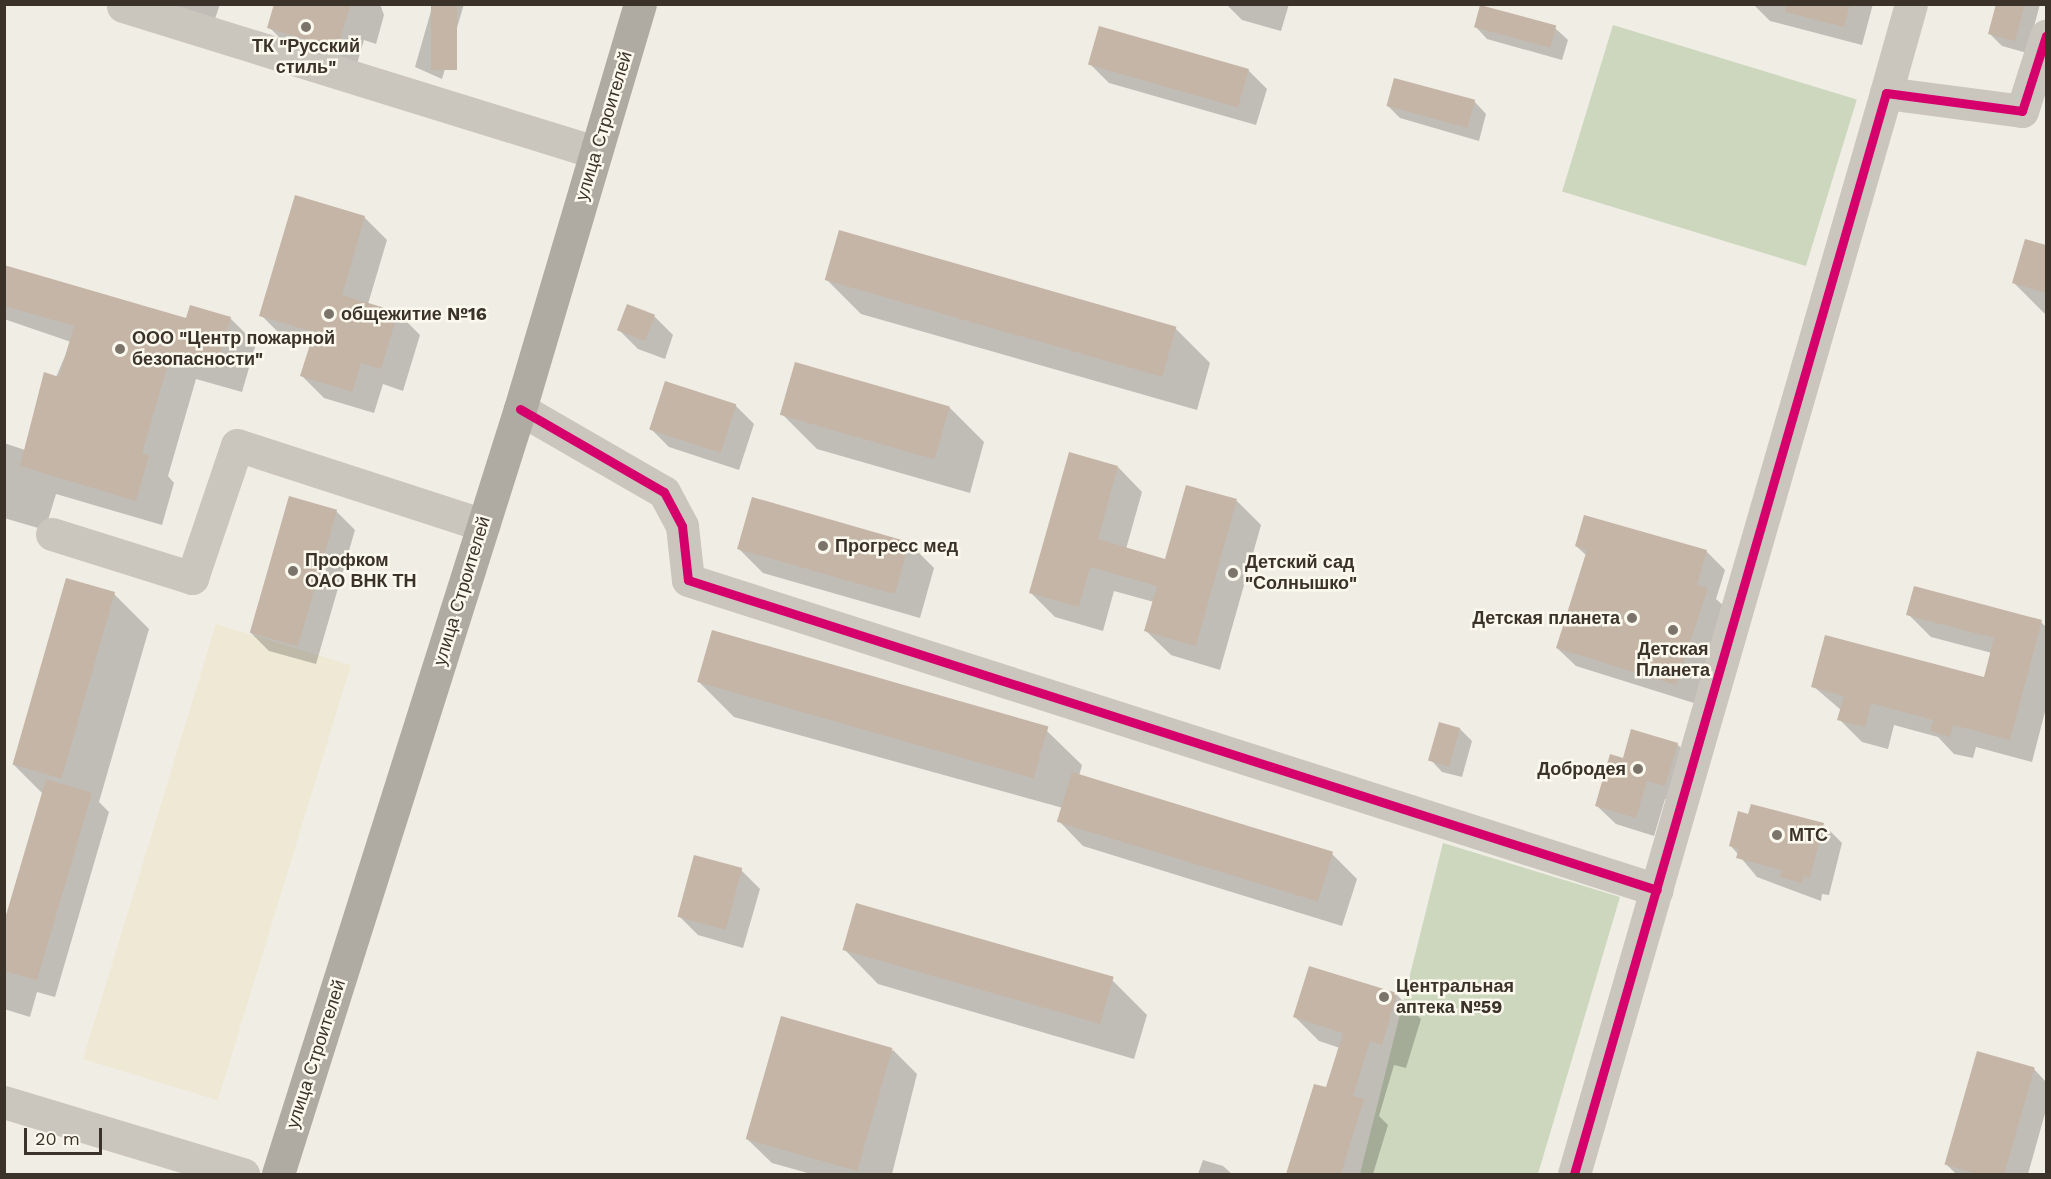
<!DOCTYPE html>
<html>
<head>
<meta charset="utf-8">
<style>
	body { margin:0 }
	#map { position:relative; width:2051px; height:1179px; overflow:hidden; background:#f0ede5; font-family:"Work Sans",sans-serif }
	div>[style] { position:absolute }
	.green>* { inset:0; background:#cdd7be; transform-origin:0 0 }
	.plaza>* { inset:0; background:#eee8d4; transform-origin:0 0 }
	.shadow>* { inset:0; background:#0003 }
	.building>* { inset:0; background:#c5b5a6; transform-origin:0 0 }
	.minor>* { height:33px; margin:-16.5px; padding:0 16.5px; transform-origin:16.5px; border-radius:16.5px; background:#cac5bd }
	.major>* { height:33px; margin:-16.5px; padding:0 16.5px; transform-origin:16.5px; border-radius:16.5px; background:#afaaa2 }
	.cycleway>* { height:9px; margin:-4.5px; padding:0 4.5px; transform-origin:4.5px; border-radius:4.5px; background:#d6006c }
	.dots>* { width:16px; height:16px; translate:-50% -50%; box-sizing:border-box; border:3px solid #fbf8ee; border-radius:50% }
	span { translate:-50% -50%; white-space:nowrap; text-align:center; line-height:1.15; -webkit-text-stroke:5px #fbf8ee; paint-order:stroke }
	.poi-label { font-size:18px; color:#3b332a; font-weight:700 }
	.left { translate:0 -50%; text-align:left }
	.right { translate:-100% -50%; text-align:right }
	.street-label { font-size:18px; color:#3b332a }
	.frame { position:absolute; inset:0; border:6px solid #3b332a; pointer-events:none }
	.scale { position:absolute; left:24px; top:1128px; width:78px; height:27px; box-sizing:border-box; border:3px solid #3b332a; border-top:0; padding-left:8px; font-size:18px; line-height:21px; white-space:nowrap; color:#3b332a; -webkit-text-stroke:4px #fbf8ee; paint-order:stroke }
</style>
</head>
<body>
<div id="map">
	<div class="green">
		<div style="left:1613px;top:25px;width:255px;height:174px;rotate:17deg"></div>
		<div style="clip-path:polygon(1443px 843px,1620px 897px,1538px 1174px,1360px 1174px)"></div>
	</div>
	<div class="plaza">
		<div style="left:216px;top:624px;width:141px;height:455px;rotate:17deg"></div>
	</div>
	<div class="shadow">
		<div style="clip-path:polygon(168px 4px,220px 4px,214px 22px)"></div>
		<div style="clip-path:polygon(276px 4px,380px 4px,384px 15px,376px 44px,364px 40px,356px 67px,288px 46px,269px 27px)"></div>
		<div style="clip-path:polygon(433px 4px,464px 4px,442px 79px,415px 67px)"></div>
		<div style="clip-path:polygon(1226px 4px,1289px 4px,1281px 31px,1242px 20px)"></div>
		<div style="clip-path:polygon(1753px 4px,1873px 4px,1862px 45px,1770px 21px)"></div>
		<div style="clip-path:polygon(1998px 4px,2040px 4px,2027px 53px,2002px 46px,1990px 34px)"></div>
		<div style="clip-path:polygon(1475px 26px,1555px 28px,1568px 40px,1562px 60px,1487px 39px)"></div>
		<div style="clip-path:polygon(1090px 64px,1248px 70px,1267px 89px,1256px 125px,1109px 83px)"></div>
		<div style="clip-path:polygon(1474px 101px,1486px 114px,1479px 141px,1400px 118px,1388px 106px)"></div>
		<div style="clip-path:polygon(296px 197px,365px 218px,387px 240px,368px 304px,398px 313px,420px 335px,403px 391px,383px 384px,374px 413px,324px 398px,302px 376px,311px 346px,283px 337px,261px 315px)"></div>
		<div style="clip-path:polygon(2026px 241px,2046px 247px,2046px 315px,2014px 283px)"></div>
		<div style="clip-path:polygon(4px 266px,187px 320px,230px 318px,256px 344px,242px 392px,196px 379px,168px 476px,174px 483px,162px 525px,56px 494px,45px 530px,4px 518px,4px 443px,25px 450px,71px 342px,4px 319px)"></div>
		<div style="clip-path:polygon(826px 279px,1175px 328px,1210px 363px,1197px 410px,861px 314px)"></div>
		<div style="clip-path:polygon(654px 316px,673px 335px,665px 359px,638px 349px,619px 330px)"></div>
		<div style="clip-path:polygon(666px 383px,736px 406px,754px 424px,739px 470px,669px 447px,651px 429px)"></div>
		<div style="clip-path:polygon(949px 407px,984px 442px,970px 493px,817px 449px,782px 414px)"></div>
		<div style="clip-path:polygon(1118px 467px,1142px 492px,1126px 549px,1166px 560px,1237px 501px,1261px 525px,1220px 670px,1171px 655px,1146px 631px,1154px 602px,1114px 591px,1103px 631px,1055px 617px,1031px 593px)"></div>
		<div style="clip-path:polygon(336px 511px,355px 530px,316px 664px,269px 651px,250px 632px)"></div>
		<div style="clip-path:polygon(909px 543px,934px 568px,920px 618px,763px 573px,739px 549px)"></div>
		<div style="clip-path:polygon(1576px 546px,1706px 551px,1725px 570px,1716px 599px,1726px 608px,1694px 703px,1576px 666px,1557px 648px,1587px 556px)"></div>
		<div style="clip-path:polygon(114px 594px,149px 629px,99px 802px,109px 812px,55px 997px,37px 992px,30px 1017px,4px 1009px,4px 927px,43px 794px,13px 764px)"></div>
		<div style="clip-path:polygon(1908px 614px,2041px 622px,2046px 627px,2046px 708px,2032px 762px,1976px 747px,1973px 758px,1954px 754px,1938px 737px,1894px 725px,1888px 749px,1862px 742px,1839px 719px,1841px 710px,1813px 686px,1985px 679px,1992px 653px,1931px 637px)"></div>
		<div style="clip-path:polygon(699px 682px,1047px 731px,1082px 765px,1079px 776px,1332px 854px,1357px 879px,1342px 926px,1083px 846px,1059px 821px,1063px 808px,734px 717px)"></div>
		<div style="clip-path:polygon(1460px 729px,1472px 741px,1462px 777px,1442px 772px,1430px 759px)"></div>
		<div style="clip-path:polygon(1677px 744px,1696px 763px,1684px 804px,1665px 799px,1654px 836px,1616px 824px,1597px 806px,1624px 760px)"></div>
		<div style="clip-path:polygon(1824px 825px,1842px 843px,1829px 895px,1822px 894px,1821px 901px,1757px 877px,1731px 846px)"></div>
		<div style="clip-path:polygon(741px 870px,760px 889px,743px 948px,698px 935px,679px 916px)"></div>
		<div style="clip-path:polygon(844px 949px,1112px 980px,1147px 1015px,1134px 1059px,878px 984px)"></div>
		<div style="clip-path:polygon(1310px 968px,1397px 995px,1421px 1019px,1406px 1068px,1394px 1065px,1379px 1116px,1388px 1125px,1373px 1174px,1288px 1174px,1315px 1085px,1327px 1089px,1340px 1048px,1319px 1041px,1295px 1017px)"></div>
		<div style="clip-path:polygon(893px 1050px,917px 1074px,892px 1174px,811px 1174px,772px 1163px,747px 1139px)"></div>
		<div style="clip-path:polygon(2034px 1069px,2046px 1082px,2046px 1110px,2028px 1174px,1956px 1174px,1947px 1165px)"></div>
		<div style="clip-path:polygon(1203px 1160px,1223px 1166px,1232px 1174px,1198px 1174px)"></div>
	</div>
	<div class="building">
		<div style="clip-path:polygon(274px 4px,351px 4px,337px 49px,267px 28px)"></div>
		<div style="left:431px;top:4px;width:26px;height:66px"></div>
		<div style="clip-path:polygon(1786px 4px,1850px 4px,1844px 27px,1785px 12px)"></div>
		<div style="clip-path:polygon(1996px 4px,2025px 4px,2015px 41px,1988px 34px)"></div>
		<div style="left:1480px;top:5px;width:79px;height:23px;rotate:15deg"></div>
		<div style="left:1099px;top:26px;width:156px;height:40px;rotate:16deg"></div>
		<div style="left:1394px;top:78px;width:84px;height:29px;rotate:15deg"></div>
		<div style="clip-path:polygon(295px 195px,365px 216px,342px 295px,398px 312px,381px 369px,361px 363px,352px 392px,300px 376px,314px 332px,259px 316px)"></div>
		<div style="left:839px;top:230px;width:351px;height:52px;rotate:16deg"></div>
		<div style="clip-path:polygon(2025px 239px,2046px 245px,2046px 293px,2012px 283px)"></div>
		<div style="clip-path:polygon(4px 265px,186px 318px,190px 305px,231px 317px,216px 368px,171px 354px,142px 453px,149px 455px,136px 501px,20px 466px,44px 372px,59px 377px,74px 326px,4px 306px)"></div>
		<div style="left:627px;top:304px;width:30px;height:28px;rotate:21deg"></div>
		<div style="left:795px;top:362px;width:161px;height:55px;rotate:16deg"></div>
		<div style="left:665px;top:381px;width:75px;height:51px;rotate:18deg"></div>
		<div style="clip-path:polygon(1069px 452px,1118px 466px,1098px 539px,1165px 559px,1186px 485px,1237px 499px,1196px 646px,1144px 631px,1157px 586px,1090px 567px,1079px 607px,1029px 593px)"></div>
		<div style="left:289px;top:496px;width:50px;height:142px;rotate:16deg"></div>
		<div style="left:752px;top:497px;width:164px;height:54px;rotate:16deg"></div>
		<div style="clip-path:polygon(1584px 515px,1707px 550px,1697px 585px,1708px 588px,1676px 685px,1556px 648px,1587px 550px,1575px 546px)"></div>
		<div style="left:66px;top:578px;width:51px;height:194px;rotate:16deg"></div>
		<div style="clip-path:polygon(1914px 586px,2042px 620px,2010px 740px,1953px 725px,1950px 737px,1930px 731px,1933px 720px,1871px 703px,1865px 727px,1837px 720px,1844px 696px,1811px 687px,1825px 635px,1984px 677px,1994px 638px,1906px 615px)"></div>
		<div style="left:712px;top:630px;width:350px;height:54px;rotate:16deg"></div>
		<div style="left:1439px;top:722px;width:22px;height:40px;rotate:16deg"></div>
		<div style="clip-path:polygon(1631px 729px,1678px 743px,1665px 786px,1647px 781px,1636px 818px,1595px 806px,1610px 754px,1623px 758px)"></div>
		<div style="left:1072px;top:772px;width:273px;height:52px;rotate:17deg"></div>
		<div style="clip-path:polygon(46px 779px,92px 793px,37px 980px,4px 971px,4px 922px)"></div>
		<div style="clip-path:polygon(1751px 804px,1824px 823px,1810px 878px,1804px 876px,1802px 883px,1780px 877px,1782px 870px,1736px 858px,1739px 849px,1729px 846px,1738px 811px,1748px 814px)"></div>
		<div style="left:694px;top:855px;width:50px;height:64px;rotate:15deg"></div>
		<div style="left:856px;top:903px;width:268px;height:49px;rotate:16deg"></div>
		<div style="clip-path:polygon(1309px 966px,1397px 993px,1382px 1045px,1370px 1041px,1353px 1096px,1364px 1099px,1341px 1174px,1286px 1174px,1314px 1084px,1326px 1087px,1343px 1033px,1293px 1017px)"></div>
		<div style="left:781px;top:1016px;width:116px;height:128px;rotate:16deg"></div>
		<div style="left:1977px;top:1051px;width:60px;height:118px;rotate:16deg"></div>
	</div>
	<div class="minor">
		<div style="left:123px;top:6px;width:495px;rotate:17.2deg"></div>
		<div style="left:1886px;top:93px;width:92px;rotate:-74.3deg"></div>
		<div style="left:520px;top:409px;width:166px;rotate:30deg"></div>
		<div style="left:664px;top:492px;width:38px;rotate:62deg"></div>
		<div style="left:682px;top:526px;width:54px;rotate:83.7deg"></div>
		<div style="left:688px;top:580px;width:1017px;rotate:17.74deg"></div>
		<div style="left:52px;top:534px;width:147px;rotate:17.4deg"></div>
		<div style="left:192px;top:578px;width:140px;rotate:-71.3deg"></div>
		<div style="left:237px;top:445px;width:259px;rotate:18deg"></div>
		<div style="left:4px;top:1102px;width:250px;rotate:16.8deg"></div>
		<div style="left:1574px;top:1174px;width:1125px;rotate:-73.9deg"></div>
		<div style="left:1886px;top:93px;width:137px;rotate:7.5deg"></div>
		<div style="left:2022px;top:111px;width:79px;rotate:-72.3deg"></div>
	</div>
	<div class="major">
		<div style="left:278px;top:1174px;width:802px;rotate:-72.45deg"></div>
		<div style="left:520px;top:409px;width:422px;rotate:-73.5deg"></div>
	</div>
	<div class="cycleway">
		<div style="left:520px;top:409px;width:166px;rotate:30deg"></div>
		<div style="left:664px;top:492px;width:38px;rotate:62deg"></div>
		<div style="left:682px;top:526px;width:54px;rotate:83.7deg"></div>
		<div style="left:688px;top:580px;width:1017px;rotate:17.74deg"></div>
		<div style="left:1574px;top:1174px;width:1125px;rotate:-73.9deg"></div>
		<div style="left:1886px;top:93px;width:137px;rotate:7.5deg"></div>
		<div style="left:2022px;top:111px;width:79px;rotate:-72.3deg"></div>
	</div>
	<div class="dots">
		<div style="left:306px;top:27px;background:#7a746b"></div>
		<div style="left:329px;top:314px;background:#7a746b"></div>
		<div style="left:120px;top:349px;background:#7a746b"></div>
		<div style="left:823px;top:546px;background:#7a746b"></div>
		<div style="left:293px;top:571px;background:#7a746b"></div>
		<div style="left:1233px;top:573px;background:#7a746b"></div>
		<div style="left:1632px;top:618px;background:#7a746b"></div>
		<div style="left:1673px;top:630px;background:#7a746b"></div>
		<div style="left:1638px;top:769px;background:#7a746b"></div>
		<div style="left:1777px;top:835px;background:#7a746b"></div>
		<div style="left:1384px;top:997px;background:#7a746b"></div>
	</div>
	<div class="poi-label">
		<span style="left:306px;top:57px">ТК "Русский<br>стиль"</span>
		<span class="left" style="left:341px;top:314px">общежитие №16</span>
		<span class="left" style="left:132px;top:349px">ООО "Центр пожарной<br>безопасности"</span>
		<span class="left" style="left:835px;top:546px">Прогресс мед</span>
		<span class="left" style="left:305px;top:571px">Профком<br>ОАО ВНК ТН</span>
		<span class="left" style="left:1245px;top:573px">Детский сад<br>"Солнышко"</span>
		<span class="right" style="left:1620px;top:618px">Детская планета</span>
		<span style="left:1673px;top:660px">Детская<br>Планета</span>
		<span class="right" style="left:1626px;top:769px">Добродея</span>
		<span class="left" style="left:1789px;top:835px">МТС</span>
		<span class="left" style="left:1396px;top:997px">Центральная<br>аптека №59</span>
	</div>
	<div class="street-label">
		<span style="left:604px;top:126px;rotate:-73deg">улица Строителей</span>
		<span style="left:462px;top:591px;rotate:-73deg">улица Строителей</span>
		<span style="left:316px;top:1054px;rotate:-72deg">улица Строителей</span>
	</div>
	<div class="frame"></div>
	<div class="scale">20 m</div>
</div>
</body>
</html>
